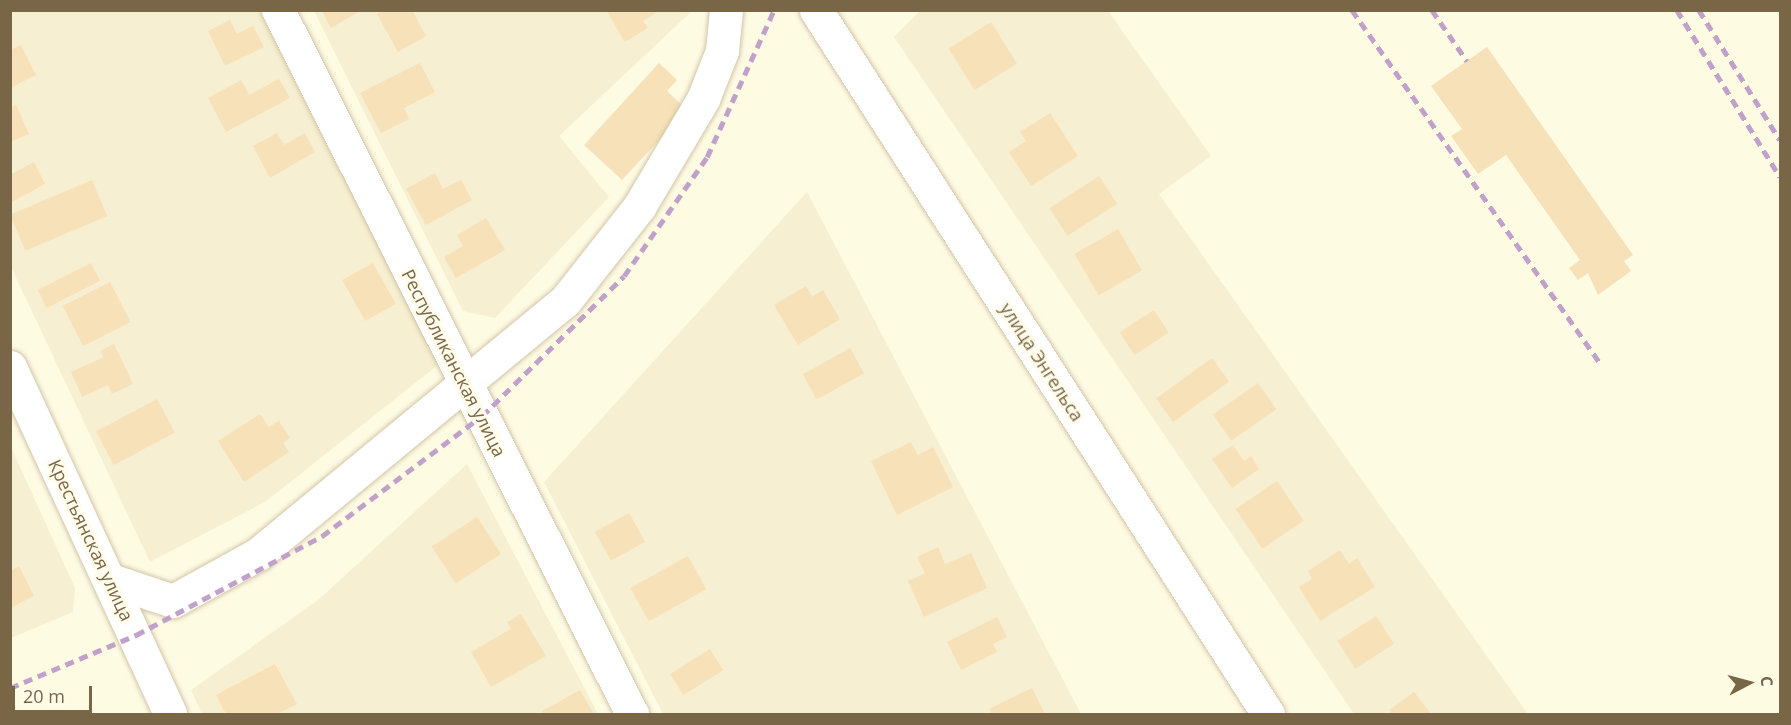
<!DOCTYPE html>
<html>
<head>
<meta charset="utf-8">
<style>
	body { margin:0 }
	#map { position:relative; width:1791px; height:725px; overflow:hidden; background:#fefbe3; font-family:"Open Sans",sans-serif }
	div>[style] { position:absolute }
	.residential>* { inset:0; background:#f7efd1 }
	.building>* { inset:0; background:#f7e1b8; transform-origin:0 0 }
	.roads { filter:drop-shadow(0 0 2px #d1c5a8) drop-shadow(0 0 2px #d1c5a8) }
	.minor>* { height:33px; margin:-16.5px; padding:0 16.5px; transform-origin:16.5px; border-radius:16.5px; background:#fff }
	.rail>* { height:4.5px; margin-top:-2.25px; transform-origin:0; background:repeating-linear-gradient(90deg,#c1a0c9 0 9px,transparent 0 15px) }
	span { translate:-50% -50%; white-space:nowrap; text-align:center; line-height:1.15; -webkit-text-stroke:6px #fffcec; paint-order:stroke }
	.street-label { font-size:18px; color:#796646 }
	.frame { position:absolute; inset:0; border:12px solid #796646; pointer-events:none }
	.north { position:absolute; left:1719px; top:653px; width:60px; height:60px; -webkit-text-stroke:4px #fffcec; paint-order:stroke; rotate:84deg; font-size:16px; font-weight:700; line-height:24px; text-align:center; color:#796646 }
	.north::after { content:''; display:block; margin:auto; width:21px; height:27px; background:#796646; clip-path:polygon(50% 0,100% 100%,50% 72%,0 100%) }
	.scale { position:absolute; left:12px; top:686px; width:80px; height:27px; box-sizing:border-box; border:3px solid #796646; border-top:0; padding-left:8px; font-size:18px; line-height:21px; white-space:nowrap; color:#796646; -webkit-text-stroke:4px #fffcec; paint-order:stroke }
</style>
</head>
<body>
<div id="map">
	<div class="residential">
		<div style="clip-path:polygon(10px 11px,263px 11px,438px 365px,265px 502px,150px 562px,11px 267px)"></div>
		<div style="clip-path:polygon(314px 11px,692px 11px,559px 136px,609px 197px,495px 318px,463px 311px)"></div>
		<div style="clip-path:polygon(920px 11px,1108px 11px,1211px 156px,1159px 194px,1528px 714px,1354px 714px,894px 37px)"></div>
		<div style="clip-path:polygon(807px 192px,1081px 714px,663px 714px,544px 482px)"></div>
		<div style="clip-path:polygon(10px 445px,75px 588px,73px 612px,11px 638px)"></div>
		<div style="clip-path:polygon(467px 464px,598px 714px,202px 714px,191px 690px,318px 600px)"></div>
	</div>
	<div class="building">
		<div style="clip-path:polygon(321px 10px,362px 10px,331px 28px)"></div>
		<div style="clip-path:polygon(383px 10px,412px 10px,426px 36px,398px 52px,377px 14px)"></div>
		<div style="clip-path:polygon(606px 10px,660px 10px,643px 21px,648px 28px,625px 42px)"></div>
		<div style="clip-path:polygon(230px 20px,237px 34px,253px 26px,264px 47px,225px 66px,208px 31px)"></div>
		<div style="left:991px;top:22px;width:49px;height:50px;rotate:58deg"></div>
		<div style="clip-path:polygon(21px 45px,36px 75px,10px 88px,10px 50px)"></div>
		<div style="clip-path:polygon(1487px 47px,1633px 255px,1624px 261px,1631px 271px,1598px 295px,1588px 273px,1578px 280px,1569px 268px,1580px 260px,1506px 155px,1478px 174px,1451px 136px,1462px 129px,1431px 86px)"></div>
		<div style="clip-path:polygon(420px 63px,435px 92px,404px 108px,409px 119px,381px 133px,360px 93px)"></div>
		<div style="clip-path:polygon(659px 63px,677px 80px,667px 91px,687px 110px,622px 180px,584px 145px)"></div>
		<div style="clip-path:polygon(279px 79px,290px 98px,226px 132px,208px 98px,241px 80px,249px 95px)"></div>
		<div style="clip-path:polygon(16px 105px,29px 134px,10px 142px,10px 108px)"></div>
		<div style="clip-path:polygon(1050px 113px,1078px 156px,1031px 186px,1009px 152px,1026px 141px,1020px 132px)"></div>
		<div style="clip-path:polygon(277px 133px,284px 145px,305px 133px,315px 152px,270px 178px,253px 146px)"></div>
		<div style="clip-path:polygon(34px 162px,45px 184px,10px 203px,10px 175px)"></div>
		<div style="clip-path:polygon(435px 173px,443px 189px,461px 180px,472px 200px,426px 225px,406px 189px)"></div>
		<div style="left:1099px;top:176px;width:33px;height:59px;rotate:57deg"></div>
		<div style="left:92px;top:180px;width:39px;height:89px;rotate:67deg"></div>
		<div style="clip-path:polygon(486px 218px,505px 250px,456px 278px,444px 257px,463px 246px,457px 235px)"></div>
		<div style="left:1118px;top:229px;width:48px;height:50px;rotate:60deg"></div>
		<div style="left:91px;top:263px;width:20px;height:60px;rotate:63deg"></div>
		<div style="left:373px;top:263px;width:47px;height:35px;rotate:61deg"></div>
		<div style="left:110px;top:282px;width:45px;height:53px;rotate:63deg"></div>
		<div style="clip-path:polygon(806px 286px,812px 297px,823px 290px,840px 319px,798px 345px,774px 305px)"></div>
		<div style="left:1154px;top:310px;width:27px;height:41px;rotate:57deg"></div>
		<div style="clip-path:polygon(114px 344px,133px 384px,112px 394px,108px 385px,82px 397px,71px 372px,104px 357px,100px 351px)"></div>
		<div style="left:850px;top:348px;width:29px;height:54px;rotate:61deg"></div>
		<div style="left:1212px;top:358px;width:29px;height:69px;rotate:54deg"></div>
		<div style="left:1258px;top:383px;width:32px;height:55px;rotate:55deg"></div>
		<div style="left:157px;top:399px;width:38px;height:69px;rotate:62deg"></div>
		<div style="clip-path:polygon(260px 414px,269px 427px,279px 421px,290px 438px,283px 443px,289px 452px,244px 482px,218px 441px)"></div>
		<div style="clip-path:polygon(911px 442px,918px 455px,933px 447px,953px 487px,897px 515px,871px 461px)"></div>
		<div style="clip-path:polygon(1233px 445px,1244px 461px,1251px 456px,1259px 469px,1232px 488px,1212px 459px)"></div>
		<div style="left:1277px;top:481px;width:48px;height:50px;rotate:56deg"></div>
		<div style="left:629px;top:513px;width:33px;height:39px;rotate:61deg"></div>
		<div style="left:477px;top:517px;width:44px;height:54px;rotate:57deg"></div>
		<div style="clip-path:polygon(938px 547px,945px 564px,971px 553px,987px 588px,924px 617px,908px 581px,925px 573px,917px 557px)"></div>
		<div style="clip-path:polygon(1340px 550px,1349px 564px,1357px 558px,1375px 587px,1320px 621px,1299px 587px,1312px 579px,1308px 571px)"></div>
		<div style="left:688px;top:556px;width:38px;height:66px;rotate:61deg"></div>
		<div style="clip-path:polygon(19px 566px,34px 596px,10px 608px,10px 571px)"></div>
		<div style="clip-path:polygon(521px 614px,546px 656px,491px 687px,471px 652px,511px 629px,507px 622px)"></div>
		<div style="left:1376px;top:616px;width:33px;height:46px;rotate:57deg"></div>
		<div style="clip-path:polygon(997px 617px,1007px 637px,993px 644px,997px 652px,961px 670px,947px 642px)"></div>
		<div style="left:710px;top:649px;width:25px;height:47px;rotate:58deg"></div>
		<div style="clip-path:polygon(275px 664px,297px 704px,277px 714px,226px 714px,216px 695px)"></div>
		<div style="clip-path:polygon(1032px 688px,1045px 714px,992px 714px,989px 709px)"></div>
		<div style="clip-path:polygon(580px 690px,594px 714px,544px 714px,542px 711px)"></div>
		<div style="clip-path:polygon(1414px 692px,1431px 714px,1392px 714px,1389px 710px)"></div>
	</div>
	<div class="roads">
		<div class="minor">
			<div style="left:278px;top:10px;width:788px;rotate:63.3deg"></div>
			<div style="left:816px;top:10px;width:837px;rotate:57.3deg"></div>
			<div style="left:10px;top:367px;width:382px;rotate:65.2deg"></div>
			<div style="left:110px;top:580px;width:66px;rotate:18.4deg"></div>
			<div style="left:173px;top:601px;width:97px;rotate:-28.9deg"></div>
			<div style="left:258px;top:554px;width:398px;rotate:-39.5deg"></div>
			<div style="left:565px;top:301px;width:120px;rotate:-51.8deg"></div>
			<div style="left:639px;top:207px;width:126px;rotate:-59.3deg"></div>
			<div style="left:703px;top:99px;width:52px;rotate:-68.4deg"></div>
			<div style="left:722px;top:51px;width:41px;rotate:-84.4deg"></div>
		</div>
	</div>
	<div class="rail">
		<div style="left:1352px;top:10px;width:433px;rotate:54.9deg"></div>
		<div style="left:1432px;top:10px;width:62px;rotate:55.5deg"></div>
		<div style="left:1677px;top:10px;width:196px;rotate:58.3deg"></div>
		<div style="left:1699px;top:10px;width:153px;rotate:58.1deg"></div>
		<div style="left:10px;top:688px;width:137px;rotate:-22.8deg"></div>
		<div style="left:136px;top:635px;width:211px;rotate:-28deg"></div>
		<div style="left:322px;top:536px;width:200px;rotate:-36.9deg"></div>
		<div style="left:482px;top:416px;width:199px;rotate:-44.6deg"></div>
		<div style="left:624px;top:276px;width:145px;rotate:-55.1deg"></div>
		<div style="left:707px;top:157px;width:162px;rotate:-65.5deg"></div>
	</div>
	<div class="street-label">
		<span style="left:1042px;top:362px;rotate:57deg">улица Энгельса</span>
		<span style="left:454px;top:363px;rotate:63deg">Республиканская улица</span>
		<span style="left:91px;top:540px;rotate:65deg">Крестьянская улица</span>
	</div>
	<div class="frame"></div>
	<div class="north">С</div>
	<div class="scale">20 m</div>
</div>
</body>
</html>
